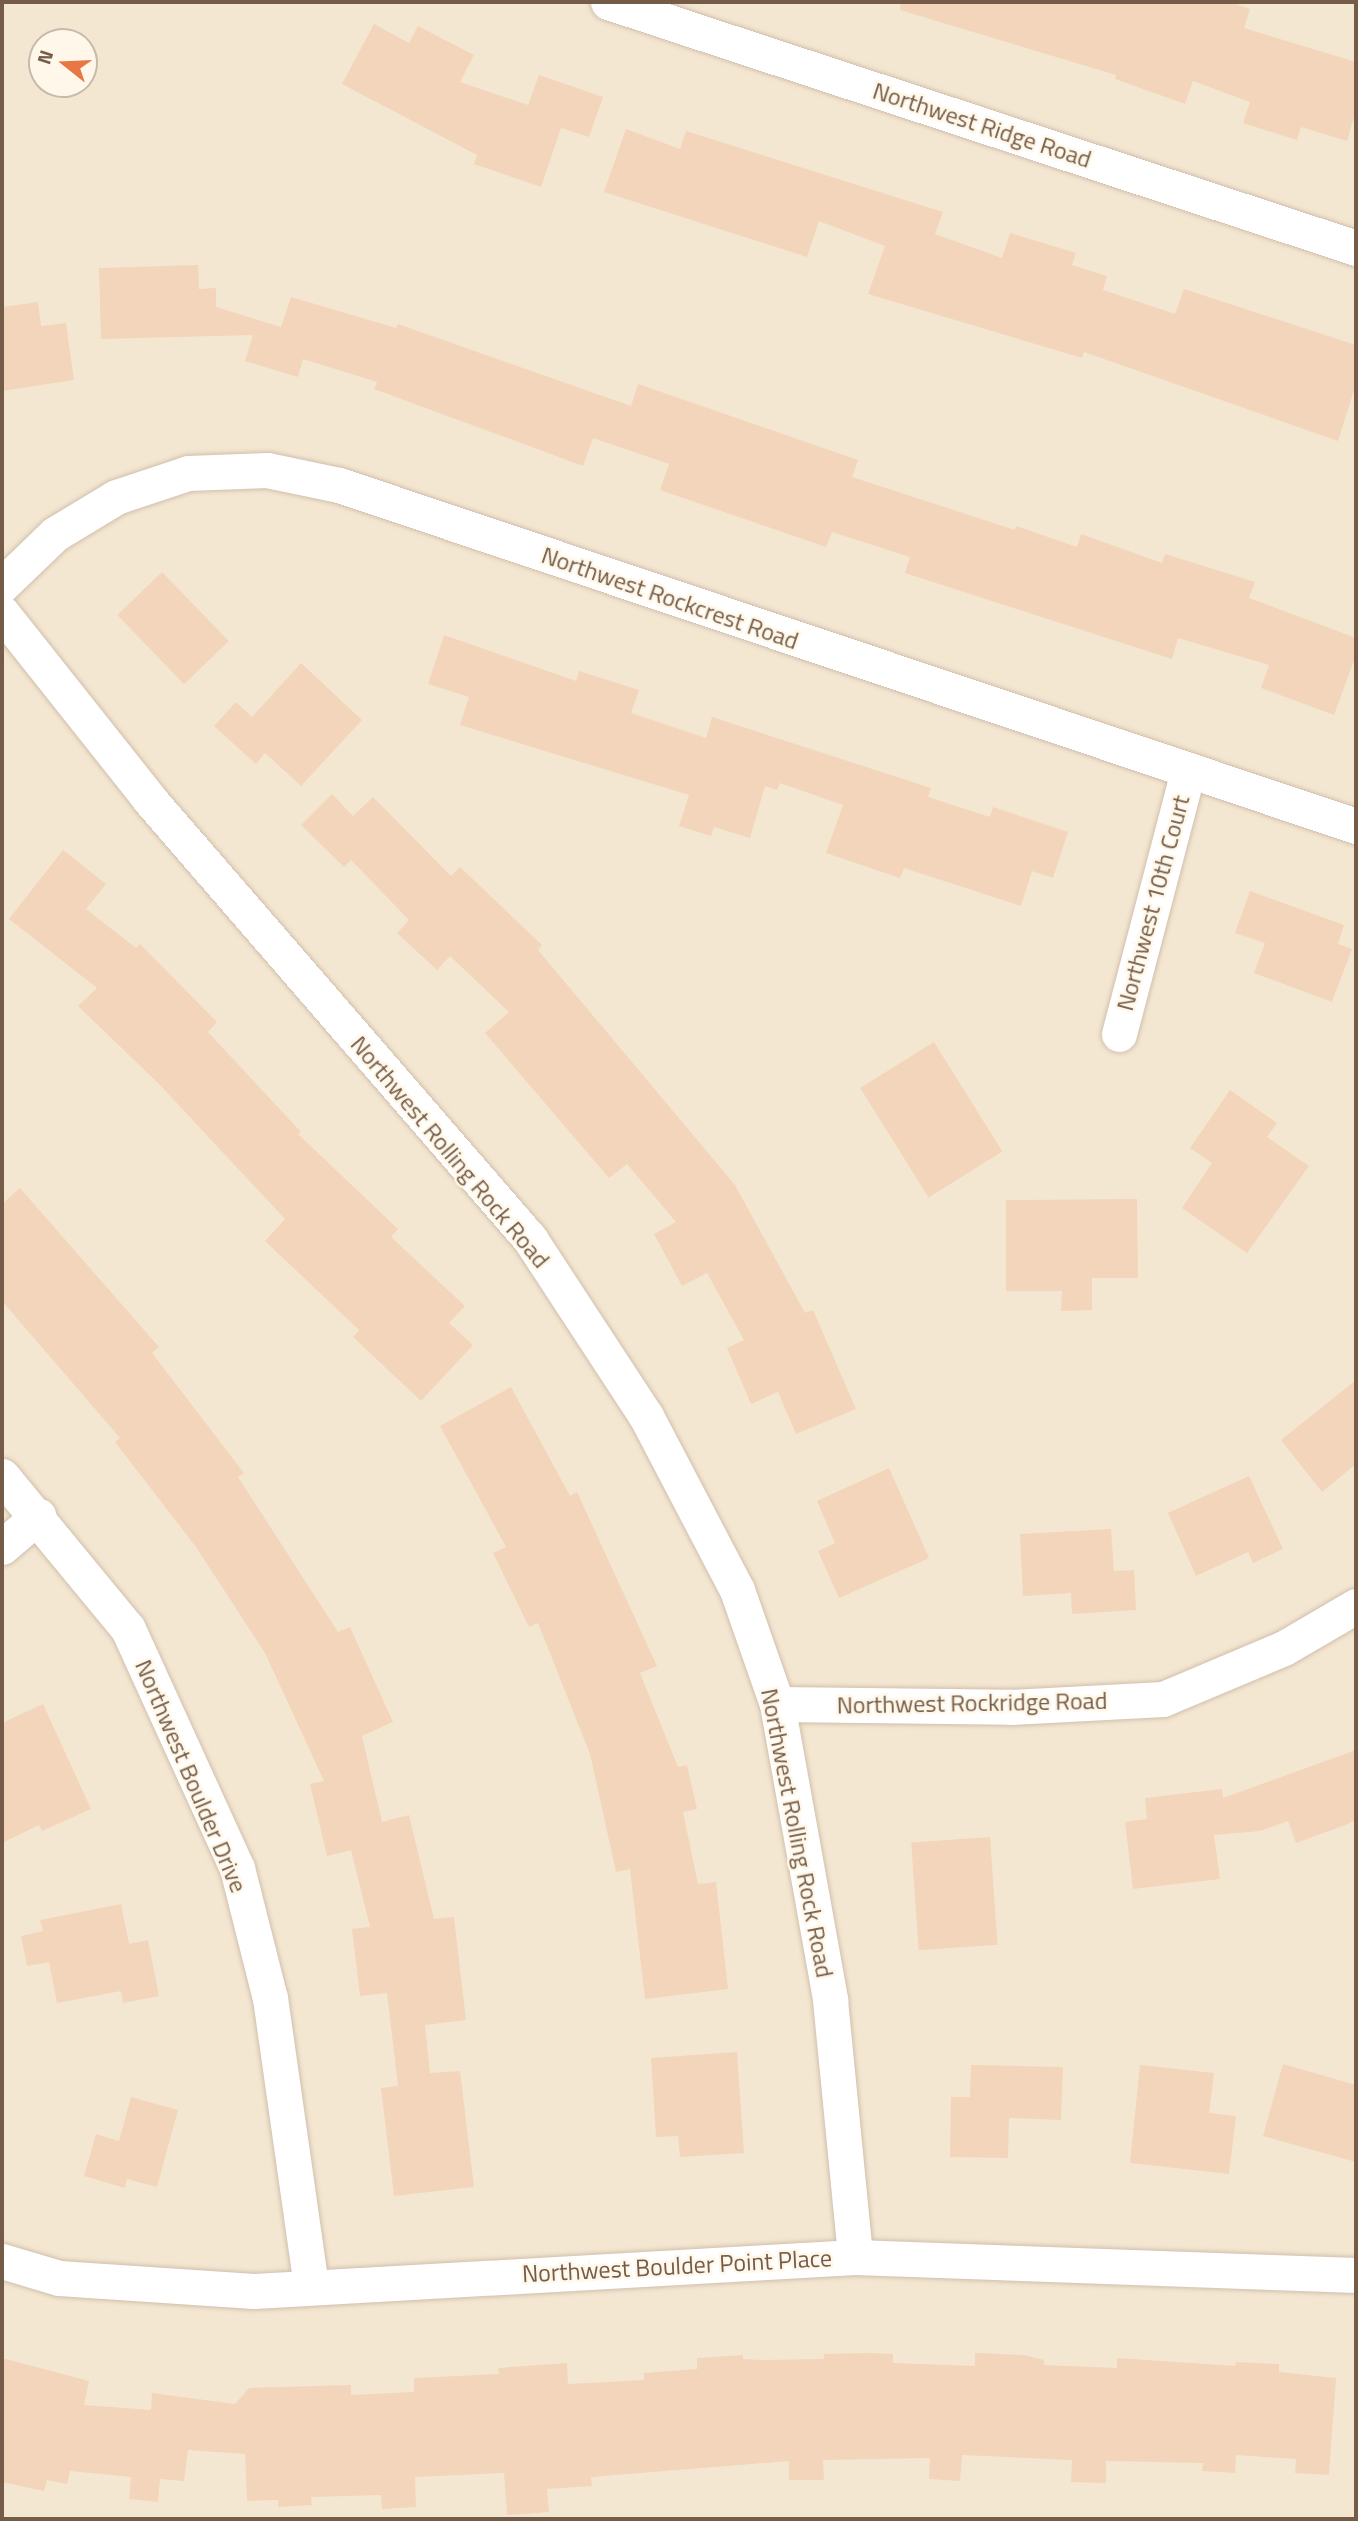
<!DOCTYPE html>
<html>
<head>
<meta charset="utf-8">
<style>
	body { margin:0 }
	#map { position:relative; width:1358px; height:2521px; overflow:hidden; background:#fcf5e3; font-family:"Titillium Web",sans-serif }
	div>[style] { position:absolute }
	.residential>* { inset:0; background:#f4e7d1 }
	.building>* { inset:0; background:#f2d5ba; transform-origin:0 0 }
	.roads { filter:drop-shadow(0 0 2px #d0bfad) drop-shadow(0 0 2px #d0bfad) }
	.minor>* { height:35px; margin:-17.5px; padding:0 17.5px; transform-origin:17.5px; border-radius:17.5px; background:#fff }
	span { translate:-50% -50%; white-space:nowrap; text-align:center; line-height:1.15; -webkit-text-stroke:5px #fff8ea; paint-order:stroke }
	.street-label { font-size:24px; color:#755c49 }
	.frame { position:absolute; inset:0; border:4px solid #755c49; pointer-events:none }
	.north { position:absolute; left:28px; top:28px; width:70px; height:70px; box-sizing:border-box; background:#fff8ea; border:2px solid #c8baaa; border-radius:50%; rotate:288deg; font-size:19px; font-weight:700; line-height:28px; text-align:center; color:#755c49 }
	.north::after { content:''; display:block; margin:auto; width:24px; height:32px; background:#e87746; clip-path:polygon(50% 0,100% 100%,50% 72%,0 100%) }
</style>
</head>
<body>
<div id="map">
	<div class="residential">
		<div style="clip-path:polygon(evenodd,2px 2px,1356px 2px,1356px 2519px,2px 2519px,2px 2px,42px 42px,84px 42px,84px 84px,42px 84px,42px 42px)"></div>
	</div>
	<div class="building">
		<div style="clip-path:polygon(901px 2px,1230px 2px,1250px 9px,1244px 28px,1356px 62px,1356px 110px,1347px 141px,1301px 127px,1297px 140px,1243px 123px,1250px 102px,1193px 81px,1185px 104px,1115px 79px,1116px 75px,900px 10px)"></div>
		<div style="clip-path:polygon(374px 24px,409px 43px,418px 26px,474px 55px,460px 82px,528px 105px,539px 75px,603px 97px,589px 137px,561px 128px,541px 187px,474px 164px,477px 155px,342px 84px)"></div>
		<div style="clip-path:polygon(626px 129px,680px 149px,686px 131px,943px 212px,935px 234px,1002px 258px,1010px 233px,1076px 253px,1072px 265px,1107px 276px,1103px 290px,1175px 314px,1184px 289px,1356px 345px,1356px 384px,1338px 441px,1084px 352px,1082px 358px,868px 294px,885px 246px,819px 221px,807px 257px,604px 192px)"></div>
		<div style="clip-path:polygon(198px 265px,199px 289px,216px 288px,216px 307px,281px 327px,291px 297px,396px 328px,398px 324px,631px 406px,638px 384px,858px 460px,852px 477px,1015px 530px,1016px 526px,1077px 547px,1081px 534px,1162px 563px,1165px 554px,1255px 582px,1249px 598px,1356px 638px,1356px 655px,1334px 715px,1261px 688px,1269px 665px,1178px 638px,1172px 659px,905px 573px,910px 557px,832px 532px,826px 547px,660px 490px,669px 464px,593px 438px,583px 466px,374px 389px,377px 382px,303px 359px,298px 377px,245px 361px,253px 335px,101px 339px,99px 268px)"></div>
		<div style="clip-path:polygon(38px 302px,41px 326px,66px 323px,74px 380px,2px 391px,2px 307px)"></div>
		<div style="left:162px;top:572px;width:96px;height:62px;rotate:46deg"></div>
		<div style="clip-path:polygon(444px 635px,576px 681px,579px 671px,639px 690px,631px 713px,706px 738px,712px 717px,931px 788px,928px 797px,990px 817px,993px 807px,1068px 832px,1053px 878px,1032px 871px,1021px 906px,904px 868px,900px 878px,826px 853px,843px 805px,780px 783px,777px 790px,765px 786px,750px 838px,714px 827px,711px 836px,679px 826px,689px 795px,460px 725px,469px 697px,428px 684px)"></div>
		<div style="clip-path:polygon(301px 663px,362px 720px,301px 786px,265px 753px,256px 764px,214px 726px,236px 702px,252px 717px)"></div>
		<div style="clip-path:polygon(332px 794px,353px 816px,373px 797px,451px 876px,460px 867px,542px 945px,538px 950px,735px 1185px,805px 1313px,813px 1310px,856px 1409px,796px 1434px,778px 1392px,751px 1404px,727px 1348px,744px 1340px,707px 1273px,682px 1286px,654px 1234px,676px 1222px,627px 1164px,609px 1178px,485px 1033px,509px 1012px,450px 956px,437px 970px,397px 933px,409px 920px,351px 860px,344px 867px,301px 825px)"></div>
		<div style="clip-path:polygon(63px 850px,106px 884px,86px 909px,136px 948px,140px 944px,217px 1022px,208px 1032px,301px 1132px,298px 1134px,398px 1229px,391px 1237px,465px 1306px,449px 1323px,473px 1345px,421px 1401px,353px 1337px,359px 1330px,265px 1241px,285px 1219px,158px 1083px,78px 1006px,97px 988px,9px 919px)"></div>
		<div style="clip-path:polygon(1250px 891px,1344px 925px,1338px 944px,1352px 949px,1332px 1002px,1254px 973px,1265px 943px,1235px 933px)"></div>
		<div style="left:934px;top:1042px;width:129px;height:87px;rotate:58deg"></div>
		<div style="clip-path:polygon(1230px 1090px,1277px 1123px,1267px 1137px,1309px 1166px,1247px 1253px,1182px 1208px,1212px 1163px,1190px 1148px)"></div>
		<div style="clip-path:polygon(20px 1188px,159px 1347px,152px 1353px,244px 1473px,238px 1477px,338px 1632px,350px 1627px,393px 1722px,362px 1736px,382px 1822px,409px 1815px,434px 1919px,454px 1917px,466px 2020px,425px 2025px,430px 2073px,460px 2071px,474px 2187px,394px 2196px,381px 2088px,398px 2086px,387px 1993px,360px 1996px,352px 1929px,370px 1927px,351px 1850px,327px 1856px,310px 1784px,324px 1781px,265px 1653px,196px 1547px,115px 1442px,120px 1438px,2px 1301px,2px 1204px)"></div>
		<div style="clip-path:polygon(1137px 1199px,1138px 1278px,1092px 1278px,1092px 1310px,1061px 1311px,1062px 1291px,1006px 1291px,1006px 1200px)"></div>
		<div style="clip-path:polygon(1356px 1380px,1356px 1464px,1322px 1492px,1281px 1440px)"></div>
		<div style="clip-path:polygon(511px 1387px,570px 1496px,577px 1492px,657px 1666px,640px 1673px,678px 1767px,687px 1765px,697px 1809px,683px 1812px,698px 1884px,716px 1882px,728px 1989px,645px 1999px,630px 1869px,616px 1872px,590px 1754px,538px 1623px,529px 1627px,493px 1553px,506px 1547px,440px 1426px)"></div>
		<div style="clip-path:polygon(889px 1468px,929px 1558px,839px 1598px,818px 1551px,835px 1543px,817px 1501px)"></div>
		<div style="clip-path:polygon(1249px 1476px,1283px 1549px,1253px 1563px,1248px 1552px,1196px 1576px,1168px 1513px)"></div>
		<div style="clip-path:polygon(1111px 1529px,1114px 1571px,1134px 1570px,1136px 1610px,1072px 1614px,1071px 1593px,1023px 1596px,1020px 1534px)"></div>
		<div style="clip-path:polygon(43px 1704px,91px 1809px,42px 1831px,39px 1825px,2px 1843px,2px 1723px)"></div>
		<div style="clip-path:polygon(1356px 1750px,1356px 1819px,1348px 1824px,1296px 1843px,1288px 1821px,1260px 1831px,1214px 1835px,1220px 1879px,1133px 1889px,1125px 1822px,1147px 1819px,1145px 1798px,1222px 1789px,1223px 1798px)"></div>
		<div style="left:990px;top:1837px;width:108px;height:79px;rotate:86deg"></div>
		<div style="clip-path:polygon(121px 1904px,129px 1944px,148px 1940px,159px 1996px,123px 2003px,121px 1991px,57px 2003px,49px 1962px,27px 1966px,21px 1936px,43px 1931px,40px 1920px)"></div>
		<div style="clip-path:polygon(737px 2052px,744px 2153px,680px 2157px,678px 2136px,656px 2137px,651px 2058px)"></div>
		<div style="clip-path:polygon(1283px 2064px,1356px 2085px,1356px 2162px,1263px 2136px)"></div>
		<div style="clip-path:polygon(971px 2065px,1063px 2067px,1061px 2120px,1009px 2118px,1008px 2158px,950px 2157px,951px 2097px,970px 2097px)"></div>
		<div style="clip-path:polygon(1140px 2065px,1214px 2073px,1209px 2113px,1236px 2116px,1229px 2174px,1130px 2163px)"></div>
		<div style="clip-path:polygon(131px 2097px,178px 2110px,157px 2187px,127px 2179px,125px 2188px,84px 2176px,96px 2134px,119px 2141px)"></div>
		<div style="clip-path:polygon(871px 2353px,893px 2354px,893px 2363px,975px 2366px,975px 2353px,1024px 2355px,1044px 2360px,1044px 2365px,1117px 2368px,1117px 2358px,1235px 2366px,1236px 2362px,1279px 2364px,1279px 2372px,1336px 2378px,1329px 2475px,1295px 2473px,1296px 2459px,1236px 2455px,1235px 2473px,1202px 2471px,1203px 2463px,1106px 2461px,1106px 2483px,1071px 2482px,1072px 2460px,962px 2455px,960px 2481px,929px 2479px,930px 2458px,823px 2460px,824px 2480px,789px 2480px,789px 2461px,591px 2477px,592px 2486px,547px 2489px,549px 2512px,507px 2515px,504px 2473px,415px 2477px,416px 2507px,382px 2509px,381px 2495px,311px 2497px,312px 2505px,278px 2507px,278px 2500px,247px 2501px,245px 2454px,188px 2450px,184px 2481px,160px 2479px,158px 2502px,129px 2499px,131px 2477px,70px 2471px,67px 2484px,47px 2480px,44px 2491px,2px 2482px,2px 2358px,89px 2381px,84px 2405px,151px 2410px,152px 2393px,235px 2404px,249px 2388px,351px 2385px,351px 2395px,414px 2392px,414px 2378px,499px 2374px,498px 2368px,567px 2363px,568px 2384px,644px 2380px,644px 2373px,697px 2369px,697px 2358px,743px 2355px,743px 2359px,762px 2360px,824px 2359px,824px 2354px)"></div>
	</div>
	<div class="roads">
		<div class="minor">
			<div style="left:608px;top:2px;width:787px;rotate:18.2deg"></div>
			<div style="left:2px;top:585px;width:74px;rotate:-43.9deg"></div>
			<div style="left:55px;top:534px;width:71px;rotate:-31.2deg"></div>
			<div style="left:116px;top:497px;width:76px;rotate:-18.4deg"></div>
			<div style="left:188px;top:473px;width:79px;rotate:-2.2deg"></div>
			<div style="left:267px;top:470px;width:74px;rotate:11.8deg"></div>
			<div style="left:339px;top:485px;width:1073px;rotate:18.54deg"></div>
			<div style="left:2px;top:613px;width:238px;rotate:51.6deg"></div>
			<div style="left:150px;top:800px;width:581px;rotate:49.12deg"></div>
			<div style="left:530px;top:1239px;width:212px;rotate:56.8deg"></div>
			<div style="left:646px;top:1416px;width:196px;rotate:62.4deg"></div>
			<div style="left:737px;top:1590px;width:121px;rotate:70.7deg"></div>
			<div style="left:777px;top:1704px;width:301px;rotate:79.8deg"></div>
			<div style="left:830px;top:2000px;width:258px;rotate:84.4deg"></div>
			<div style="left:1119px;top:1034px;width:272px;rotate:-75.3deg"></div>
			<div style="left:2px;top:1476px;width:198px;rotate:50.5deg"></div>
			<div style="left:128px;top:1629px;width:263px;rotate:65.5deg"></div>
			<div style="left:237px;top:1868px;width:134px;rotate:75.8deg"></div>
			<div style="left:270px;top:1998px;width:290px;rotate:81.9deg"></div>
			<div style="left:2px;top:1547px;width:48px;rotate:-40.7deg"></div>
			<div style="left:777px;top:1704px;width:234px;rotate:0.7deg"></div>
			<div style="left:1011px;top:1707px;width:152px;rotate:-3deg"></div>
			<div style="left:1163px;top:1699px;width:131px;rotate:-22.9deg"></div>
			<div style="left:1284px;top:1648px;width:83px;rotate:-30.3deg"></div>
			<div style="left:2px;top:2261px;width:59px;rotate:16.6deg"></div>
			<div style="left:59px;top:2278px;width:195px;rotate:3.8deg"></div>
			<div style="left:254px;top:2291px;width:602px;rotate:-3.24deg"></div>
			<div style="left:855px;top:2257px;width:501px;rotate:2.06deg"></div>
		</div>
	</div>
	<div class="street-label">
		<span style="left:982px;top:125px;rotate:18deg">Northwest Ridge Road</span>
		<span style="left:670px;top:598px;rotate:19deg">Northwest Rockcrest Road</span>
		<span style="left:1153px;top:903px;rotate:-75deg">Northwest 10th Court</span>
		<span style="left:450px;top:1152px;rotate:50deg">Northwest Rolling Rock Road</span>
		<span style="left:972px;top:1703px;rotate:-1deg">Northwest Rockridge Road</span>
		<span style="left:191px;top:1776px;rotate:67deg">Northwest Boulder Drive</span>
		<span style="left:797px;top:1833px;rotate:79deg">Northwest Rolling Rock Road</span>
		<span style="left:677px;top:2266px;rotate:-3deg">Northwest Boulder Point Place</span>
	</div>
	<div class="frame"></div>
	<div class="north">N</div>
</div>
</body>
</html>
